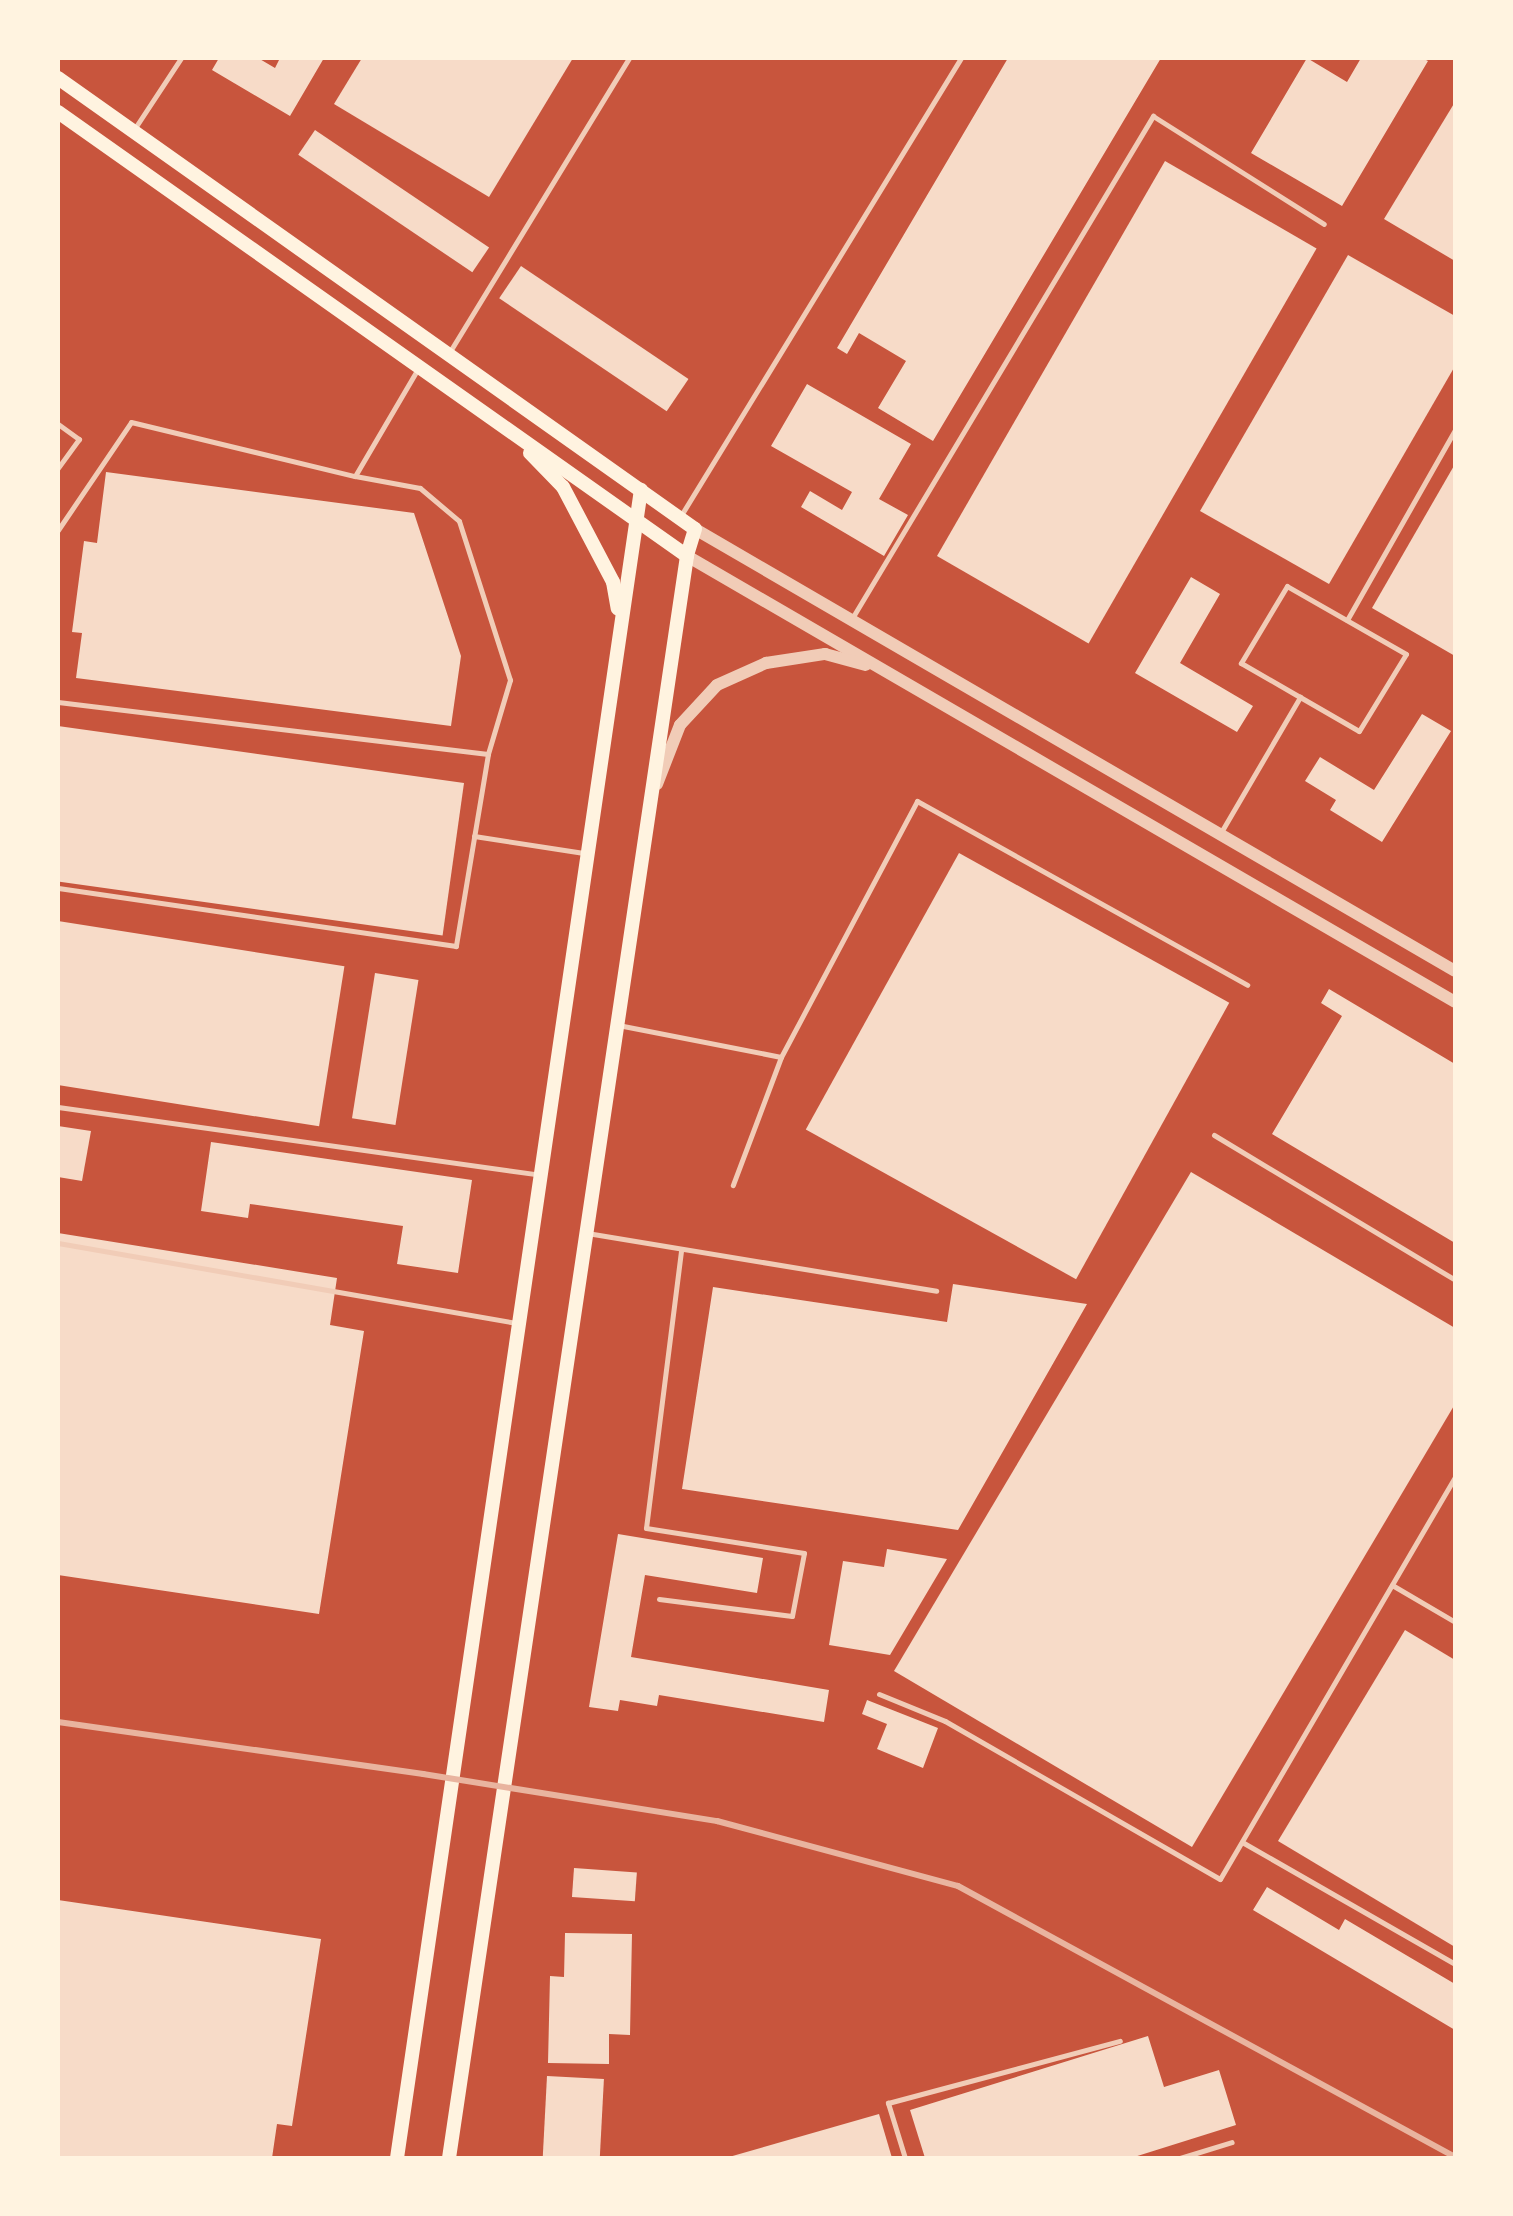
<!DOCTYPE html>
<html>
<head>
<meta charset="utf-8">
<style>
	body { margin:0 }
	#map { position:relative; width:1513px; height:2216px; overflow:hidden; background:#c8553d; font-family:"Archivo Narrow",sans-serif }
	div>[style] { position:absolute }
	.building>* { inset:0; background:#f7dbc8; transform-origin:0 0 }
	.service>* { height:5px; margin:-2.5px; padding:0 2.5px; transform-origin:2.5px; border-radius:2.5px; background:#f1ccb7 }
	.tertiary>* { height:12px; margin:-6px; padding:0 6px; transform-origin:6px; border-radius:6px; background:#f1ccb7 }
	.secondary>* { height:14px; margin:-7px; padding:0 7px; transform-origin:7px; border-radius:7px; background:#fff3e0 }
	.rail>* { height:6px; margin:-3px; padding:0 3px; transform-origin:3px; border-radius:3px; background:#e9b49f }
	span { translate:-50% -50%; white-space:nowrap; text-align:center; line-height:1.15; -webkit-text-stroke:7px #fff3e0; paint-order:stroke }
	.frame { position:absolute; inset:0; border:60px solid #fff3e0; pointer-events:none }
</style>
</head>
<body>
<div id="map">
	<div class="building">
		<div style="clip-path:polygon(219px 58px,258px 58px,275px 68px,280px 58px,324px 58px,290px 116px,212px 70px)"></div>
		<div style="clip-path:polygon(362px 58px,573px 58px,489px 197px,334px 104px)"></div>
		<div style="clip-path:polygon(1008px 58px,1161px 58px,933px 441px,878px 408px,906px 361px,859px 333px,847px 354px,837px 348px)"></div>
		<div style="clip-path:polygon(1307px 58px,1347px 82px,1361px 58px,1422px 58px,1428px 61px,1342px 206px,1251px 153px)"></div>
		<div style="clip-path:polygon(1455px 102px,1455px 261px,1384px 219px)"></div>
		<div style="left:315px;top:130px;width:210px;height:30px;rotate:34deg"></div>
		<div style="left:1165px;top:161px;width:175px;height:456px;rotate:30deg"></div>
		<div style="clip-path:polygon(1348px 255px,1455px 316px,1455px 366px,1329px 584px,1200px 511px)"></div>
		<div style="left:521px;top:266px;width:202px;height:39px;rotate:34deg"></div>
		<div style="clip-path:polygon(807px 384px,911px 444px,879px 499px,908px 515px,884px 556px,801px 507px,810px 491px,842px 510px,852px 492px,771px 446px)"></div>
		<div style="clip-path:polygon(1455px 464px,1455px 656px,1372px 608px)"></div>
		<div style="clip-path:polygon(106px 472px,414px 513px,461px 656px,451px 726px,76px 678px,82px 633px,72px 632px,84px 541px,97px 543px)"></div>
		<div style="clip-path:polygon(1191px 577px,1220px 594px,1180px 663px,1253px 706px,1237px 732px,1135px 673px)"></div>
		<div style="clip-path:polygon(1422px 714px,1451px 731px,1382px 842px,1330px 810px,1336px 800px,1305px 781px,1320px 757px,1374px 790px)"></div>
		<div style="left:58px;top:726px;width:410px;height:154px;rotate:8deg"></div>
		<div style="left:959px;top:853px;width:309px;height:316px;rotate:29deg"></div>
		<div style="left:58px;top:921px;width:290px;height:162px;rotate:9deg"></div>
		<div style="left:375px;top:973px;width:44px;height:147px;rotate:9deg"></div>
		<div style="clip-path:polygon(1329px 989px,1455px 1064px,1455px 1243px,1272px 1134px,1342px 1016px,1321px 1003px)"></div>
		<div style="clip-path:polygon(58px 1126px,91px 1131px,82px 1181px,58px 1177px)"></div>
		<div style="clip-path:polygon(211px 1142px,472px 1180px,458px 1273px,397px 1264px,403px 1226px,250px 1204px,248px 1218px,201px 1211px)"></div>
		<div style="clip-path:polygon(1191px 1172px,1455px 1328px,1455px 1404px,1192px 1847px,894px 1671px)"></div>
		<div style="clip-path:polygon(58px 1233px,337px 1278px,330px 1325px,364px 1331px,319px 1614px,58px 1575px)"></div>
		<div style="clip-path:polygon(953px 1284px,1087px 1304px,958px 1530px,682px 1489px,713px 1287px,947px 1322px)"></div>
		<div style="clip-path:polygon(618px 1534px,763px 1558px,757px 1593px,645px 1575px,631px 1657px,829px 1690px,824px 1722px,659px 1695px,657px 1706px,620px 1700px,618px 1711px,589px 1707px)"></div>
		<div style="clip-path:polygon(887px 1549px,947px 1559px,890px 1655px,829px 1645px,843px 1561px,884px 1567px)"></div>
		<div style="clip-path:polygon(1405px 1630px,1455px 1660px,1455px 1947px,1278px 1841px)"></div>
		<div style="clip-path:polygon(867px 1700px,938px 1728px,923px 1768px,877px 1749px,887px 1724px,862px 1714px)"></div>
		<div style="left:574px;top:1868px;width:63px;height:29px;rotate:4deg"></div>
		<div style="clip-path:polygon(1267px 1887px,1339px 1930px,1345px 1919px,1455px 1984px,1455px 2030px,1253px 1910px)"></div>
		<div style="clip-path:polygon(58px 1900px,321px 1939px,292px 2126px,277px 2124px,272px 2158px,58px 2158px)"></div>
		<div style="clip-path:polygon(565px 1933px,632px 1934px,630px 2035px,609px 2034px,609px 2064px,548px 2063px,550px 1976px,564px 1977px)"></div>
		<div style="clip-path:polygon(1148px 2036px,1164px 2087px,1219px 2070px,1236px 2125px,1131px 2158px,925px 2158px,910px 2110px)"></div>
		<div style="left:547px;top:2076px;width:57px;height:82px;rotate:3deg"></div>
		<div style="clip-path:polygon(879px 2114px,892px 2158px,729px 2158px,729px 2157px)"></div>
	</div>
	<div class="service">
		<div style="left:133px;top:131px;width:87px;rotate:-56.7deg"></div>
		<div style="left:449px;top:353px;width:346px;rotate:-58.6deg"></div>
		<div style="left:58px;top:424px;width:26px;rotate:36deg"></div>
		<div style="left:79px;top:439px;width:36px;rotate:126deg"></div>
		<div style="left:355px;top:476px;width:66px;rotate:10.5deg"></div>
		<div style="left:420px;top:488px;width:51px;rotate:40.2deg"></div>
		<div style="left:459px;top:521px;width:167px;rotate:72.2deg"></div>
		<div style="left:510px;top:680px;width:77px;rotate:106.6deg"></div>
		<div style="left:680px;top:517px;width:538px;rotate:-58.53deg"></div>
		<div style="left:58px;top:530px;width:130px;rotate:-55.9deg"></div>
		<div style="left:131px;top:422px;width:230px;rotate:13.6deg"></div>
		<div style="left:355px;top:476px;width:126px;rotate:-59.6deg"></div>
		<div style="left:851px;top:620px;width:588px;rotate:-59.07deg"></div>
		<div style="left:1153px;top:116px;width:202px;rotate:32.3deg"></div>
		<div style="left:1347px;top:620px;width:219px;rotate:-60.4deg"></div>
		<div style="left:58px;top:702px;width:433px;rotate:6.9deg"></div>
		<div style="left:488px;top:754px;width:195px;rotate:99.5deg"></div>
		<div style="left:456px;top:946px;width:402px;rotate:-171.7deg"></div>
		<div style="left:1220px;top:834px;width:159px;rotate:-59.7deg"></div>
		<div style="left:1300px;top:697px;width:68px;rotate:30deg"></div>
		<div style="left:1359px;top:731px;width:90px;rotate:-58.6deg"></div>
		<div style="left:1406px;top:654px;width:137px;rotate:-150.3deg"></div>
		<div style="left:1287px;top:586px;width:90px;rotate:120.9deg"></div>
		<div style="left:1241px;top:663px;width:68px;rotate:30deg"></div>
		<div style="left:474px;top:836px;width:111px;rotate:8.8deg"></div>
		<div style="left:1455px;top:841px;width:2px;rotate:90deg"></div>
		<div style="left:618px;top:1025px;width:166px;rotate:11.1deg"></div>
		<div style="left:781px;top:1057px;width:137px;rotate:110.6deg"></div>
		<div style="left:781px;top:1057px;width:290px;rotate:-62deg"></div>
		<div style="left:917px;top:801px;width:378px;rotate:29.1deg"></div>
		<div style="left:58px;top:1107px;width:486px;rotate:8deg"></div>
		<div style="left:1214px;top:1135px;width:281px;rotate:31deg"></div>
		<div style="left:587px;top:1233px;width:354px;rotate:9.4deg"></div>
		<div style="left:58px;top:1243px;width:467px;rotate:9.9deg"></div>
		<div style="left:1392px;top:1585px;width:73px;rotate:30.4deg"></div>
		<div style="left:659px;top:1599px;width:134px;rotate:7.3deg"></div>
		<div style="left:792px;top:1616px;width:64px;rotate:-79.2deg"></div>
		<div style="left:804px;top:1553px;width:160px;rotate:-171deg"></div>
		<div style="left:646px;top:1528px;width:281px;rotate:-82.8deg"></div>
		<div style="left:879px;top:1694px;width:71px;rotate:22.2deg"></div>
		<div style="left:945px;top:1721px;width:317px;rotate:29.9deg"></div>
		<div style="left:1220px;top:1879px;width:466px;rotate:-59.7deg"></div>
		<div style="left:1242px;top:1842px;width:245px;rotate:29.8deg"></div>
		<div style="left:905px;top:2158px;width:58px;rotate:-107.2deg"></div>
		<div style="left:888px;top:2103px;width:240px;rotate:-15deg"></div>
		<div style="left:1180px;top:2158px;width:54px;rotate:-17.1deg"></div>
	</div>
	<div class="tertiary">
		<div style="left:695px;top:529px;width:879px;rotate:30.18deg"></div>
		<div style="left:687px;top:556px;width:888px;rotate:30.14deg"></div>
		<div style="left:657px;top:784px;width:63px;rotate:-68.7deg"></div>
		<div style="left:680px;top:725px;width:54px;rotate:-47.2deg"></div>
		<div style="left:717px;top:685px;width:54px;rotate:-24.2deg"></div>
		<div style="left:766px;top:663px;width:60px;rotate:-8.7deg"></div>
		<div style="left:825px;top:654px;width:42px;rotate:15deg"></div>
	</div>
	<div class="secondary">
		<div style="left:58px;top:78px;width:780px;rotate:35.3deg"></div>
		<div style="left:695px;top:529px;width:28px;rotate:107deg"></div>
		<div style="left:687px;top:556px;width:1620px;rotate:98.45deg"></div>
		<div style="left:58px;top:112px;width:770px;rotate:35.22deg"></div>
		<div style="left:530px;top:453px;width:47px;rotate:45.9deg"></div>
		<div style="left:563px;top:487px;width:107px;rotate:62.2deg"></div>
		<div style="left:613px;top:582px;width:27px;rotate:80deg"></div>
		<div style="left:397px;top:2158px;width:1686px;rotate:-81.68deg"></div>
	</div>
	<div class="rail">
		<div style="left:58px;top:1722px;width:369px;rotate:8.1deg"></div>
		<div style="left:423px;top:1774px;width:298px;rotate:9.1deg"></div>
		<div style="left:717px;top:1821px;width:250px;rotate:15.1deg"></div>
		<div style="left:958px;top:1886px;width:566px;rotate:28.6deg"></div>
	</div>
	<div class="frame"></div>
</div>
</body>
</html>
